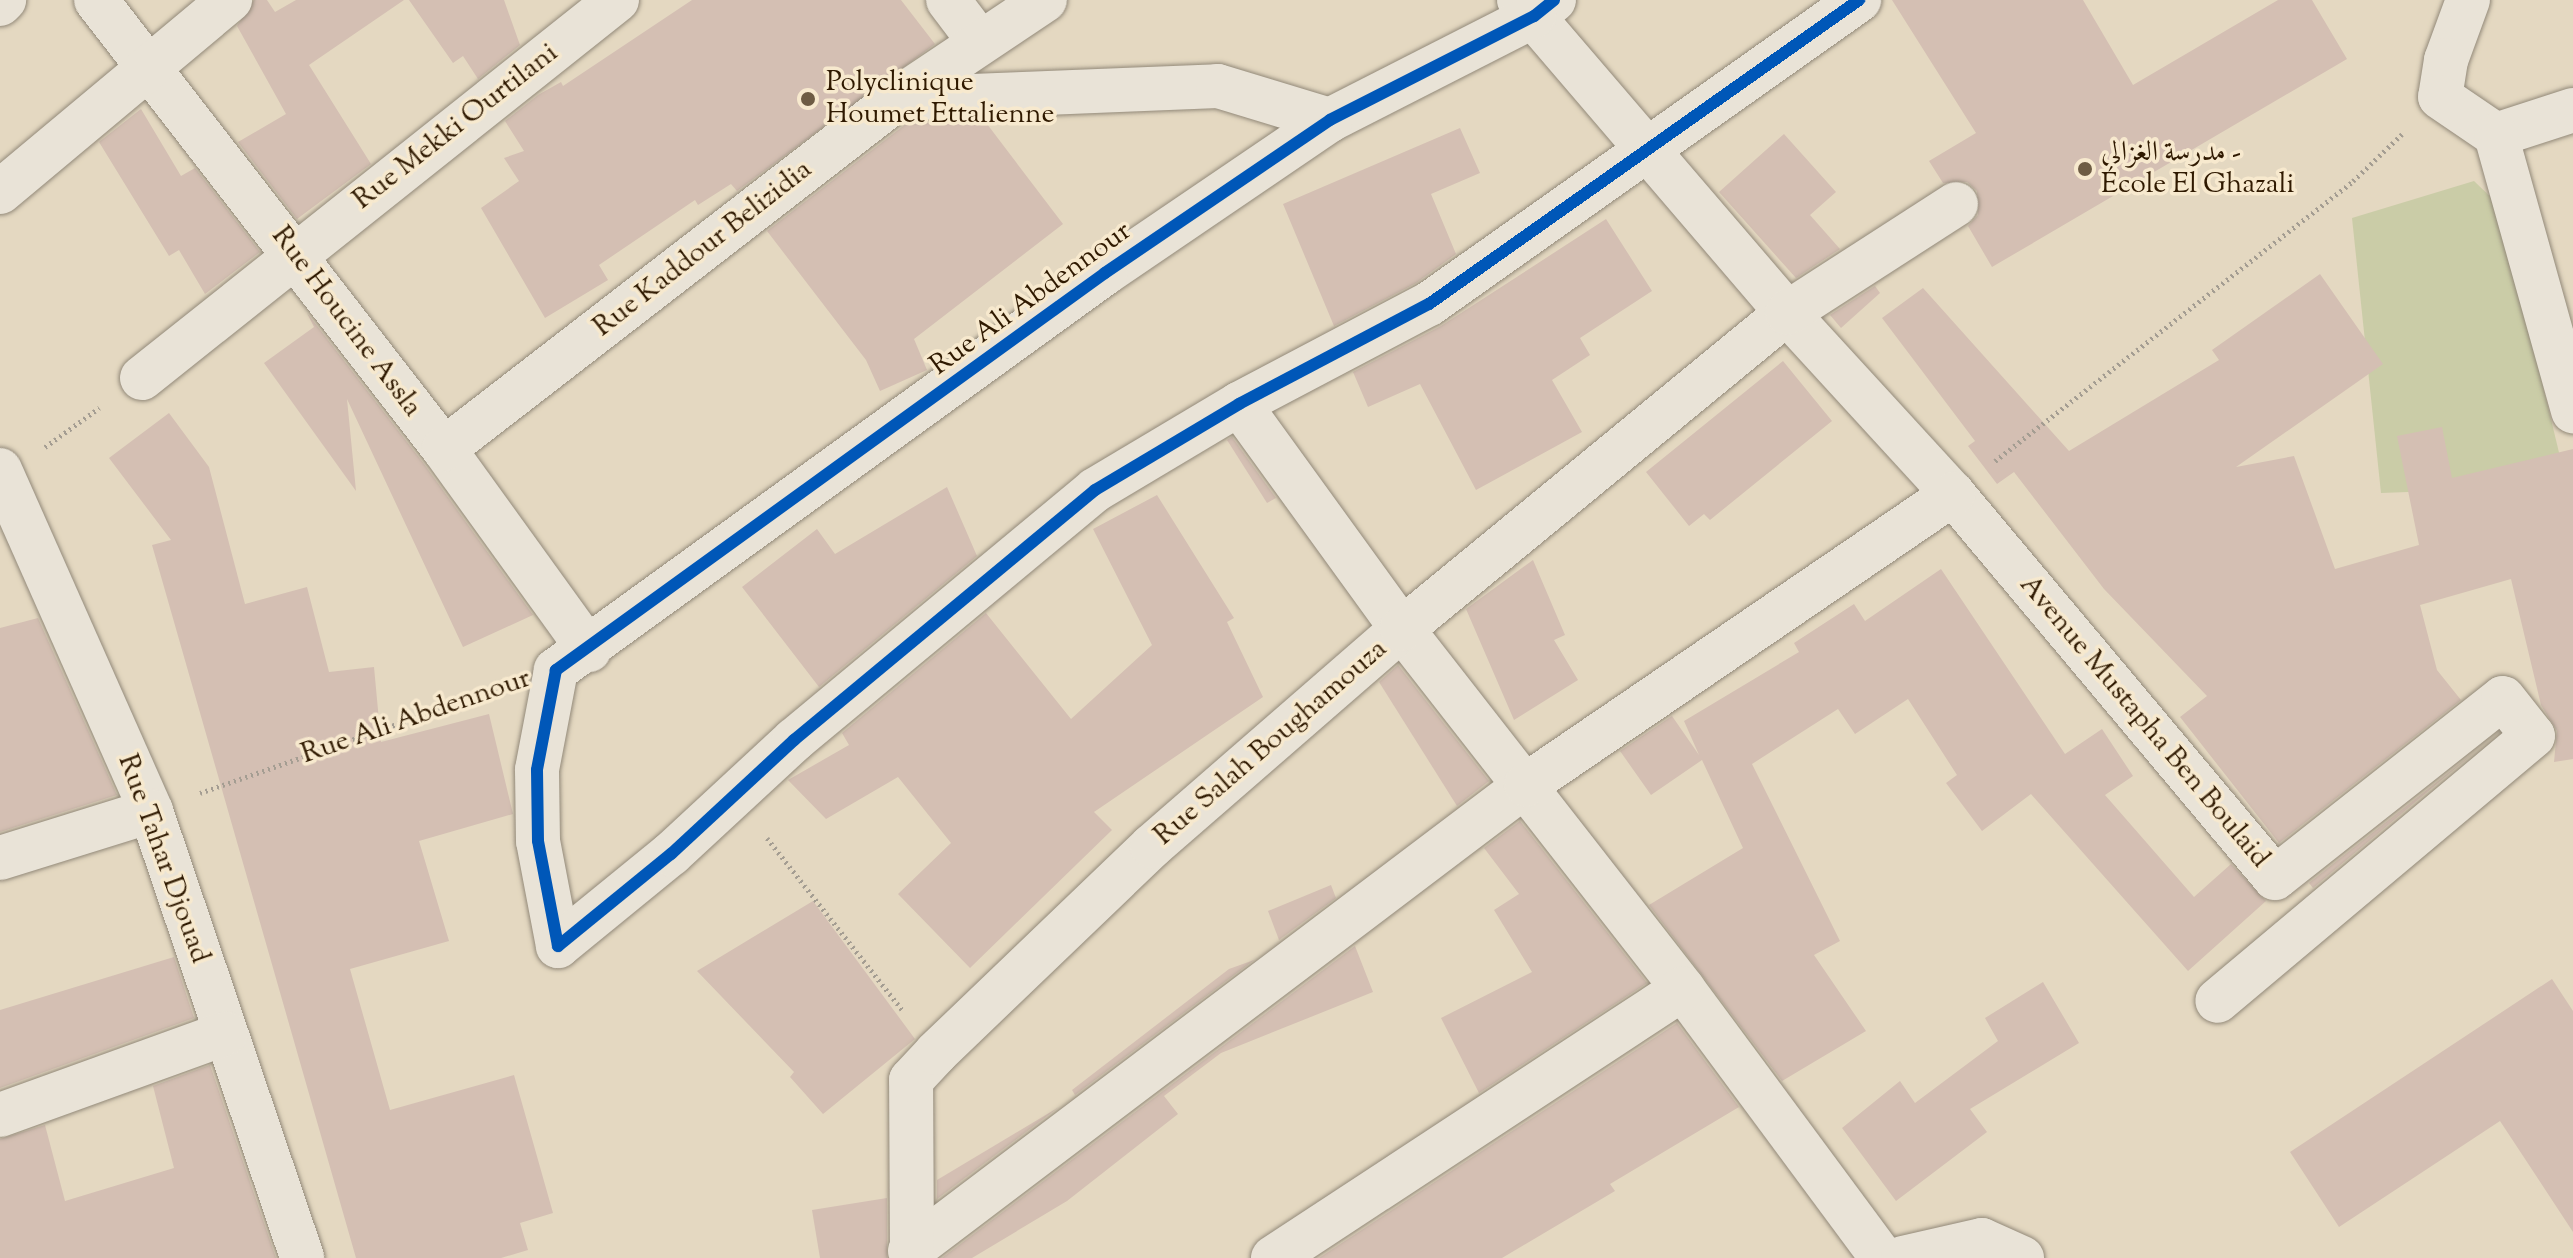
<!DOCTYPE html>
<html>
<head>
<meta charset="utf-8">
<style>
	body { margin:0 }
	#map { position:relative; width:2573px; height:1258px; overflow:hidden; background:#e4d8c1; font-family:"Sorts Mill Goudy",Amiri,serif }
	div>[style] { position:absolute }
	.green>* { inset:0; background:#cacca7 }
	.building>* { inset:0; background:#d4bfb3 }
	.path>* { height:5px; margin-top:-2.5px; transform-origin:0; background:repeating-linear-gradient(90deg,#a49d92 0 2px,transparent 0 6px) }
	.roads { filter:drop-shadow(0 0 2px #928979) drop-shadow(0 0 2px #928979) }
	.minor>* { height:44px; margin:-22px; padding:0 22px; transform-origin:22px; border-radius:22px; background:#e9e3d7 }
	.cycleway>* { height:12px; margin:-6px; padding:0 6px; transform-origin:6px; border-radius:6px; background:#0057b8 }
	.dots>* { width:22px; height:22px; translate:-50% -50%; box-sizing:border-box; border:4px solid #f7e9ce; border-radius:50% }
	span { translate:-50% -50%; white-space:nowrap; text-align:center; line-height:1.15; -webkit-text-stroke:7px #f7e9ce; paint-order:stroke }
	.poi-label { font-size:28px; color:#2f1900 }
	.left { translate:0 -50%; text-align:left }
	.street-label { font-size:28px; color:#2f1900 }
</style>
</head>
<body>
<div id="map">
	<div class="green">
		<div style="clip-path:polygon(2474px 181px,2500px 206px,2567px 486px,2381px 493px,2352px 218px)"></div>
	</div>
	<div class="building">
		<div style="clip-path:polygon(254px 0,267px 0,275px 12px,296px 0,404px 0,309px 65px,371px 164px,297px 219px,238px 142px,286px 114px,237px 26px)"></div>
		<div style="clip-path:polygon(409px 0,504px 0,520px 45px,478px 79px,463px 56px,453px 63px)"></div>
		<div style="clip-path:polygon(692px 0,901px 0,935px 44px,737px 191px,731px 184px,698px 205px,695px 200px,599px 265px,608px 280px,545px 318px,481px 208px,519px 181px,504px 158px,524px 151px,505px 121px,538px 95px,561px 82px,563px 86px)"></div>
		<div style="clip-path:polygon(1892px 0,2083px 0,2133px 85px,2278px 0,2312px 0,2347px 59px,1992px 267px,1968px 226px,1978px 215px,1977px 191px,1967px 182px,1943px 183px,1929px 161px,1976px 133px)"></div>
		<div style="clip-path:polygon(141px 109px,181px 176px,195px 168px,260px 252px,205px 294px,179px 250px,169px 256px,99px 142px)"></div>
		<div style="clip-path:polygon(984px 120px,1063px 224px,914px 339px,927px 370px,880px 391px,866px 360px,767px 231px,906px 124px)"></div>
		<div style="clip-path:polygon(1460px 128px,1480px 173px,1431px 194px,1456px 254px,1416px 283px,1334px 326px,1283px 204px)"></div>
		<div style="clip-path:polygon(1784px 134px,1836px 192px,1810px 215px,1840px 249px,1796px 278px,1719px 192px)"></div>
		<div style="clip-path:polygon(1606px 219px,1652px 291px,1580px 338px,1590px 355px,1552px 380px,1582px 432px,1476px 490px,1420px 384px,1368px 407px,1353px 372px,1441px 326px)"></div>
		<div style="clip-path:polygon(2320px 274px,2383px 364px,2236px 467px,2294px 456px,2335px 569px,2419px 545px,2397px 436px,2442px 427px,2452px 478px,2573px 449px,2573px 759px,2554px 762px,2557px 731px,2541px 705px,2511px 579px,2420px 605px,2437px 670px,2461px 700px,2279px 843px,2180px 717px,2207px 696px,2104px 589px,2014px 472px,1997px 484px,1968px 446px,1975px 441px,1882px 318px,1923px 288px,2069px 451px,2219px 360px,2212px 350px)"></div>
		<div style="clip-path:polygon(1875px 286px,1880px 293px,1841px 328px,1830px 315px)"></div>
		<div style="clip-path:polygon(307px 313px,424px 464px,533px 615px,463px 647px,347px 399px,356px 491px,264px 363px,314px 327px)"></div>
		<div style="clip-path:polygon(1783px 361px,1832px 421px,1710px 520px,1704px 514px,1689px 526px,1646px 472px)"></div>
		<div style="clip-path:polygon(169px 413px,209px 467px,245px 604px,307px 587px,329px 672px,374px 667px,381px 742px,489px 714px,513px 814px,419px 841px,449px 941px,350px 969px,390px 1110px,514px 1075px,553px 1213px,520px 1223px,528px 1250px,501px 1258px,356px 1258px,152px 545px,171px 540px,109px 458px)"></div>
		<div style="clip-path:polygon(1232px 437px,1276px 498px,1267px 503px,1227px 440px)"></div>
		<div style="clip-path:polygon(947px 487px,977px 556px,819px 687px,742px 587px,817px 529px,835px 554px)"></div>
		<div style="clip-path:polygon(1157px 495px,1234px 618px,1227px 622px,1263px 697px,1094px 812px,1112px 830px,970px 968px,898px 894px,951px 843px,898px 777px,826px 819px,788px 780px,849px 745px,842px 733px,986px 613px,1071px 719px,1152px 645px,1093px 529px)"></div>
		<div style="clip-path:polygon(1533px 560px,1565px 635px,1554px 640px,1578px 680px,1514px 720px,1466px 609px)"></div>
		<div style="clip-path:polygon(1941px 569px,2065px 754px,2102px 729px,2133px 776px,2105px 795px,2194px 897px,2231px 864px,2266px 901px,2188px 971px,2031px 794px,1982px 831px,1946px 783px,1957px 775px,1908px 699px,1855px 734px,1838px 709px,1752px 764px,1840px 941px,1814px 955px,1866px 1031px,1782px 1081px,1649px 905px,1743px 848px,1702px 760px,1651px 795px,1620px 751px,1672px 716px,1699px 755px,1684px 721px,1799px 652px,1794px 643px,1854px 604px,1865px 621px)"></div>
		<div style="clip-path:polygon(38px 618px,117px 795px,0 832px,0 628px)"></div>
		<div style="clip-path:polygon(1398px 665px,1489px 781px,1457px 806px,1379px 682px)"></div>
		<div style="clip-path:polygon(2476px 751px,2313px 888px,2309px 883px)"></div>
		<div style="clip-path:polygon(1520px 821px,1647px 983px,1479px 1093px,1441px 1018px,1532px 972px,1494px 910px,1519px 894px,1484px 848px)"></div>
		<div style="clip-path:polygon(1331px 885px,1336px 898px,1279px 940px,1268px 911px)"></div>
		<div style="clip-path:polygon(813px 901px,915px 1039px,823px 1114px,790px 1077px,794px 1072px,697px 971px)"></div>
		<div style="clip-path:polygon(1355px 946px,1373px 992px,1221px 1053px,1164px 1096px,1178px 1114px,1067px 1201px,972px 1258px,942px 1258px)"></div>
		<div style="clip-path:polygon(174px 957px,194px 1018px,0 1088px,0 1010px)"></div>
		<div style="clip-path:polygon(1254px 960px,1075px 1095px,1072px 1090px,1229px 969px)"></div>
		<div style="clip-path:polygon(2552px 979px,2573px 1011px,2573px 1232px,2500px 1121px,2339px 1227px,2290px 1152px)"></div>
		<div style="clip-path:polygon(2043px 982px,2079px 1043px,1970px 1109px,1987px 1132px,1896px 1201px,1842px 1128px,1900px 1081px,1915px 1103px,1998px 1041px,1985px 1018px)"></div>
		<div style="clip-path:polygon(1677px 1023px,1739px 1107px,1610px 1184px,1615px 1191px,1502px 1258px,1319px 1258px)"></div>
		<div style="clip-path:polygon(210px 1065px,276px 1258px,0 1258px,0 1139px,45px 1125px,65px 1201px,174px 1168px,153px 1086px)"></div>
		<div style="clip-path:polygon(1059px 1107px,937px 1199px,937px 1180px)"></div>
		<div style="clip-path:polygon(887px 1198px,887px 1258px,820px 1258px,812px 1210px)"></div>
	</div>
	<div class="path">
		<div style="left:45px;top:447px;width:67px;rotate:-35.8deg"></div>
		<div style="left:1995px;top:461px;width:454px;rotate:-38deg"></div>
		<div style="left:2353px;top:181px;width:68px;rotate:-43.8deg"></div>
		<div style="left:200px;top:793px;width:315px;rotate:-19.3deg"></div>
		<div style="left:767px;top:838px;width:221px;rotate:51.8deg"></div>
	</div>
	<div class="roads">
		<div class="minor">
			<div style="left:96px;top:0;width:568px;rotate:52.22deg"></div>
			<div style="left:444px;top:449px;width:248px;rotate:54.2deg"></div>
			<div style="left:948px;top:0;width:51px;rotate:52.9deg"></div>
			<div style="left:1519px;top:0;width:412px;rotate:49.4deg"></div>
			<div style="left:1787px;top:313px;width:246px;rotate:47.5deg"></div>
			<div style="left:1953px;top:494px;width:501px;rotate:50.02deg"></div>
			<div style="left:2275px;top:878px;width:290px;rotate:-38.3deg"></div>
			<div style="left:2503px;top:698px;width:48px;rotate:51.7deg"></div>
			<div style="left:2533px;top:736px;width:412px;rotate:140deg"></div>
			<div style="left:1554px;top:0;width:26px;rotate:141deg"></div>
			<div style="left:1534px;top:16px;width:229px;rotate:153deg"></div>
			<div style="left:1330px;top:120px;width:272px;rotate:145.8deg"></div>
			<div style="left:1105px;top:273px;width:678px;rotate:144.13deg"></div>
			<div style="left:556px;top:670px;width:102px;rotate:100.8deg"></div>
			<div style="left:537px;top:770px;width:71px;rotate:89.2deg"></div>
			<div style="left:538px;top:841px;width:107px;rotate:79.2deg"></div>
			<div style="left:558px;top:946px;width:146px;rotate:-39.2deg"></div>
			<div style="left:671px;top:854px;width:168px;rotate:-42.8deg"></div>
			<div style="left:794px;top:740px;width:391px;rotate:-39.7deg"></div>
			<div style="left:1095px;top:490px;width:168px;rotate:-30.8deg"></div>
			<div style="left:1239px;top:404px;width:215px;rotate:-27.8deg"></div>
			<div style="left:1429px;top:304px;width:527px;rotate:-35.26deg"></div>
			<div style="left:2468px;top:0;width:64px;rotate:110.1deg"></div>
			<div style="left:2446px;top:60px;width:37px;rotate:99deg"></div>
			<div style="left:2440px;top:97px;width:68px;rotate:34.2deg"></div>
			<div style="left:2496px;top:135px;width:81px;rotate:-18deg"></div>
			<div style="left:0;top:4px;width:6px;rotate:-45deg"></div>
			<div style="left:897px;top:99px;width:321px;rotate:-2.3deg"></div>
			<div style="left:1218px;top:86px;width:117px;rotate:16.9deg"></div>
			<div style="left:2496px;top:135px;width:287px;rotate:74.4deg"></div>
			<div style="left:0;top:192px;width:300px;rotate:-39.9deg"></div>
			<div style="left:142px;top:378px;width:607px;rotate:-38.51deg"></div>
			<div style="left:1239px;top:404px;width:278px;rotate:54.1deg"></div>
			<div style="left:1402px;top:629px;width:457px;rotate:52deg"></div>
			<div style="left:1683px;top:989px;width:335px;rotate:53.5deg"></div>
			<div style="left:444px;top:449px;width:572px;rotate:-37.69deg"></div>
			<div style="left:897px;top:99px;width:178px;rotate:-33.8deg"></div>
			<div style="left:0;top:470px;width:373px;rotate:66.1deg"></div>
			<div style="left:151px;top:811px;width:472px;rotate:71.3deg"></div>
			<div style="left:0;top:858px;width:158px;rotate:-17.3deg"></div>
			<div style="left:0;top:1115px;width:240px;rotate:-19.9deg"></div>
			<div style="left:910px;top:1251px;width:772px;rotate:-37.11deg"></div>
			<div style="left:1526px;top:785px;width:517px;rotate:-34.27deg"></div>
			<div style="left:912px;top:1258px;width:178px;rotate:-90.3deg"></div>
			<div style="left:911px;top:1080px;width:37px;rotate:-47deg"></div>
			<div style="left:936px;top:1053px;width:299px;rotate:-43.8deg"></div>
			<div style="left:1152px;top:846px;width:331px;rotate:-41deg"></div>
			<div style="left:1402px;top:629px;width:498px;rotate:-39.4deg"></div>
			<div style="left:1787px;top:313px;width:201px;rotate:-32.8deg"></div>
			<div style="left:1273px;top:1258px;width:490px;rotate:-33.3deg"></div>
			<div style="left:1903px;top:1258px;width:81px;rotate:-12.8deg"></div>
			<div style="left:1982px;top:1240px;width:44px;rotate:24.2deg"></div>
		</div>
	</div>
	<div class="cycleway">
		<div style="left:1554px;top:0;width:26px;rotate:141deg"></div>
		<div style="left:1534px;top:16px;width:229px;rotate:153deg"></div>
		<div style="left:1330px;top:120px;width:272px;rotate:145.8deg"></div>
		<div style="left:1105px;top:273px;width:678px;rotate:144.13deg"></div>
		<div style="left:556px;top:670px;width:102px;rotate:100.8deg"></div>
		<div style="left:537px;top:770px;width:71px;rotate:89.2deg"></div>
		<div style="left:538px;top:841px;width:107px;rotate:79.2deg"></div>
		<div style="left:558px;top:946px;width:146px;rotate:-39.2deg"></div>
		<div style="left:671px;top:854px;width:168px;rotate:-42.8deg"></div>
		<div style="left:794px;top:740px;width:391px;rotate:-39.7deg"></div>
		<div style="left:1095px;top:490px;width:168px;rotate:-30.8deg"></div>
		<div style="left:1239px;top:404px;width:215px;rotate:-27.8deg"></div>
		<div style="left:1429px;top:304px;width:527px;rotate:-35.26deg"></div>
	</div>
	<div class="dots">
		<div style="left:808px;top:99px;background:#6e5c44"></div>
		<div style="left:2085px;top:169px;background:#6e5c44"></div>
	</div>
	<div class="poi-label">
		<span class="left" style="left:826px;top:99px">Polyclinique<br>Houmet Ettalienne</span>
		<span class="left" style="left:2101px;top:169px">مدرسة الغزالي -<br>École El Ghazali</span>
	</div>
	<div class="street-label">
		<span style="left:456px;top:127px;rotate:-38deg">Rue Mekki Ourtilani</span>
		<span style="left:703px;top:249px;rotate:-38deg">Rue Kaddour Belizidia</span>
		<span style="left:1031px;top:299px;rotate:-36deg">Rue Ali Abdennour</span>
		<span style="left:346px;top:322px;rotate:53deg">Rue Houcine Assla</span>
		<span style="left:416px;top:717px;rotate:-19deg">Rue Ali Abdennour</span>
		<span style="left:2144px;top:722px;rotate:50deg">Avenue Mustapha Ben Boulaid</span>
		<span style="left:1271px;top:743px;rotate:-41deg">Rue Salah Boughamouza</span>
		<span style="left:163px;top:859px;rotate:70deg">Rue Tahar Djouad</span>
	</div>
</div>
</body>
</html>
